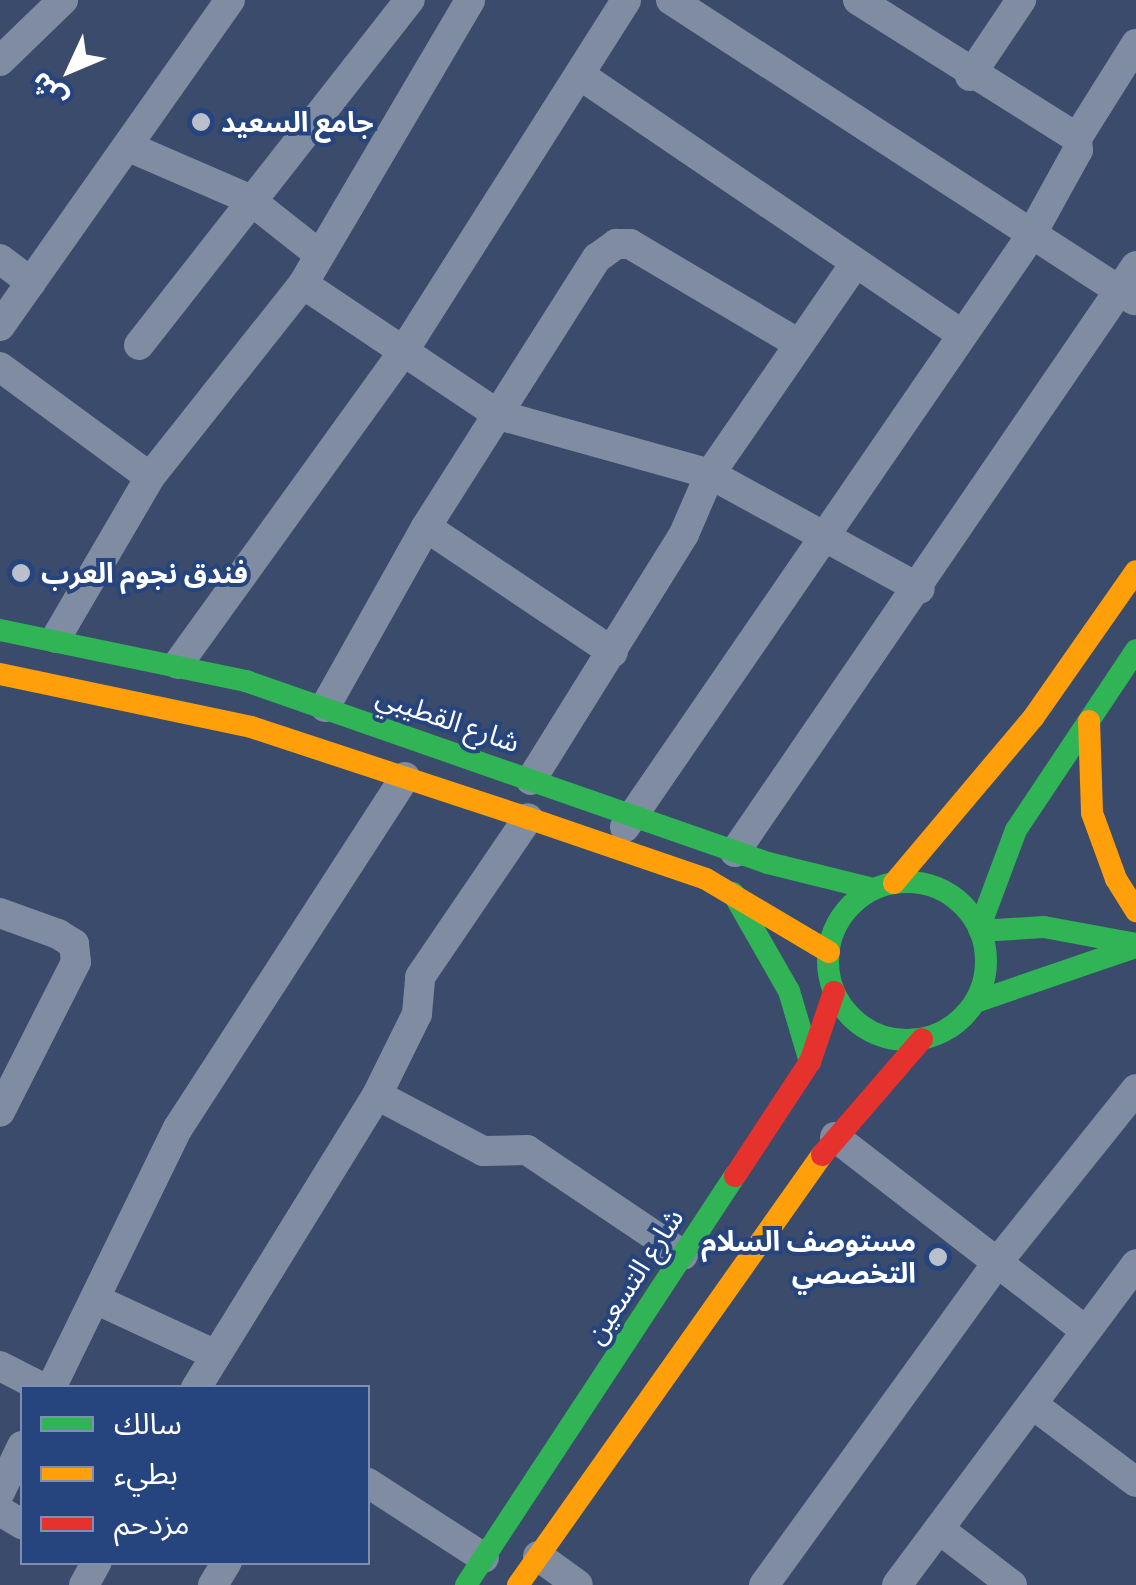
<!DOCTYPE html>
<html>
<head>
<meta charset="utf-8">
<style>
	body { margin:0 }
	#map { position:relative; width:1136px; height:1585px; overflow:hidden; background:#3a4b6b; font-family:"Archivo Narrow","Noto Sans Arabic",sans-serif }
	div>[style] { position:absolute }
	.street>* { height:30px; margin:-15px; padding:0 15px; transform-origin:15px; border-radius:15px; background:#808ca1 }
	.fast>* { height:22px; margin:-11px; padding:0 11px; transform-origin:11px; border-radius:11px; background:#30b455 }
	.fast>.ring { margin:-11px; padding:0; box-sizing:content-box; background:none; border:22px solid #30b455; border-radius:50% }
	.slow>* { height:22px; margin:-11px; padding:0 11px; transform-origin:11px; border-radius:11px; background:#ff9f0a }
	.jam>* { height:22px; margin:-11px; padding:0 11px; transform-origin:11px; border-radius:11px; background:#e5322d }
	.dots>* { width:28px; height:28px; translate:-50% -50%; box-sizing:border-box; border:5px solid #26457f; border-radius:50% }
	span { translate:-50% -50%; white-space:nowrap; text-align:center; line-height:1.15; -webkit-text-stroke:8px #26457f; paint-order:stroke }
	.poi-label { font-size:28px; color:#fff; font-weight:700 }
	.left { translate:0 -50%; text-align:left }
	.right { translate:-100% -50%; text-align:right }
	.street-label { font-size:28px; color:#fff }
	.legend { position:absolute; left:20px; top:1385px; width:350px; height:180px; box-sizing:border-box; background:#26457f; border:2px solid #7d8fb2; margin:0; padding:12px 18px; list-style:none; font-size:30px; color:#fff }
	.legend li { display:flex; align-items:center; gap:20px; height:50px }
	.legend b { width:50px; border:2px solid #7d8fb2 }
	.north { position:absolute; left:20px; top:20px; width:100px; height:100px; -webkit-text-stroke:8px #26457f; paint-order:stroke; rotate:226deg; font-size:28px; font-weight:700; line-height:40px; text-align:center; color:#fff }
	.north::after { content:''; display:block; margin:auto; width:35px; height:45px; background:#fff; clip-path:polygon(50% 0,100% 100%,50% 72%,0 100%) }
</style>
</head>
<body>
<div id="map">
	<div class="street">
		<div style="left:671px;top:0;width:552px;rotate:32.94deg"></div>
		<div style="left:858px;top:0;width:259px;rotate:32.2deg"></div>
		<div style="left:0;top:61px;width:88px;rotate:-44.1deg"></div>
		<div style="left:580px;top:75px;width:458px;rotate:34.2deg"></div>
		<div style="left:970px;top:76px;width:92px;rotate:-56.1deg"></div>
		<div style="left:129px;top:147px;width:131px;rotate:23.4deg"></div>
		<div style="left:249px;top:199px;width:90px;rotate:38.3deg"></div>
		<div style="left:0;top:259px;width:39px;rotate:37deg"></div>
		<div style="left:303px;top:284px;width:236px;rotate:33.8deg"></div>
		<div style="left:499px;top:415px;width:219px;rotate:15.6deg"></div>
		<div style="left:710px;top:474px;width:239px;rotate:28.7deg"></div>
		<div style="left:0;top:326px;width:399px;rotate:-54.8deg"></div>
		<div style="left:139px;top:345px;width:439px;rotate:-51.9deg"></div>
		<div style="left:0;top:367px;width:186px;rotate:36.3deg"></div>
		<div style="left:426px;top:527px;width:225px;rotate:33.8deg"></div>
		<div style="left:56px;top:638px;width:186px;rotate:-59.7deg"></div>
		<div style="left:150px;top:477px;width:246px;rotate:-51.6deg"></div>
		<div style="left:303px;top:284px;width:329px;rotate:-59.5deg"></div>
		<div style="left:178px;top:664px;width:381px;rotate:-54.2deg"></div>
		<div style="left:401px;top:355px;width:420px;rotate:-57.6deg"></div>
		<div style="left:325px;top:707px;width:206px;rotate:-60.7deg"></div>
		<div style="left:426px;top:527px;width:319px;rotate:-57.6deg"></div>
		<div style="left:597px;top:258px;width:24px;rotate:-36deg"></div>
		<div style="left:616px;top:244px;width:14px"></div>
		<div style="left:630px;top:244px;width:193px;rotate:30.6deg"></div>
		<div style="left:531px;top:780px;width:290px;rotate:-58.1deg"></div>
		<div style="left:684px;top:534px;width:65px;rotate:-66.6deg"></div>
		<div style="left:710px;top:474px;width:255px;rotate:-55.4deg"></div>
		<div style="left:625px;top:827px;width:716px;rotate:-55.53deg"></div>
		<div style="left:1030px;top:237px;width:99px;rotate:-61.1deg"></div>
		<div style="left:1078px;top:150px;width:12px;rotate:-95deg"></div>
		<div style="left:1077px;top:138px;width:111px;rotate:-57.9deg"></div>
		<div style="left:735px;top:852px;width:710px;rotate:-55.62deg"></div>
		<div style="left:0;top:913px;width:62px;rotate:19.9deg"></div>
		<div style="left:58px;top:934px;width:19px;rotate:32deg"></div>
		<div style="left:74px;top:944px;width:18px;rotate:84deg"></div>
		<div style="left:76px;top:962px;width:168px;rotate:116.9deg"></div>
		<div style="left:377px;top:1095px;width:120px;rotate:27.8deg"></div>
		<div style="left:483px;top:1151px;width:44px;rotate:-1.3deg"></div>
		<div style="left:527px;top:1150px;width:188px;rotate:33.9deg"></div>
		<div style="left:835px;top:1137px;width:317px;rotate:37.7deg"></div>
		<div style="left:95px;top:1299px;width:133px;rotate:24.8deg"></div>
		<div style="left:0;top:1366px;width:48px;rotate:27.1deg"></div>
		<div style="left:51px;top:1388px;width:289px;rotate:-64deg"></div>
		<div style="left:178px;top:1128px;width:418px;rotate:-57.1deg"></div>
		<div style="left:196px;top:1388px;width:344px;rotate:-58.3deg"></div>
		<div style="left:377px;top:1095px;width:90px;rotate:-63.7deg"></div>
		<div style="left:417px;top:1014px;width:37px;rotate:-85deg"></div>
		<div style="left:420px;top:977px;width:192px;rotate:-55.8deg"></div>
		<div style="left:1032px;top:1404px;width:130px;rotate:36.9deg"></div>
		<div style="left:368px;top:1483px;width:138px;rotate:32.9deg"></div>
		<div style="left:0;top:1492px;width:51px;rotate:-64.4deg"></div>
		<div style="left:0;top:1511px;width:26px;rotate:31deg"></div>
		<div style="left:939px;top:1529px;width:92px;rotate:37.5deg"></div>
		<div style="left:538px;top:1556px;width:49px;rotate:35.9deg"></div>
		<div style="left:84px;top:1585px;width:26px;rotate:-61deg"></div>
		<div style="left:213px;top:1585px;width:27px;rotate:-59deg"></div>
		<div style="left:764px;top:1585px;width:396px;rotate:-54.1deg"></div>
		<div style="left:996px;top:1264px;width:224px;rotate:-51.3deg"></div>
		<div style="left:897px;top:1585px;width:400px;rotate:-53.3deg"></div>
	</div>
	<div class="fast">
		<div style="left:0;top:630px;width:251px;rotate:11.7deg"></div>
		<div style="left:246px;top:681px;width:553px;rotate:19.22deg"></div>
		<div style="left:768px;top:863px;width:104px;rotate:13.9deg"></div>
		<div class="ring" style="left:828px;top:882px;width:136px;height:136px"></div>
		<div style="left:733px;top:893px;width:113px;rotate:60.3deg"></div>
		<div style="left:789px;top:991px;width:74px;rotate:73.5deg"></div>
		<div style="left:979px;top:929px;width:106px;rotate:-69.5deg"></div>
		<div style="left:1016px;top:830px;width:216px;rotate:-56.3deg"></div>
		<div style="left:980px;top:931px;width:64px;rotate:-3.6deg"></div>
		<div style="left:1044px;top:927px;width:94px;rotate:10.5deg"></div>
		<div style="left:975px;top:1002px;width:170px;rotate:-18.9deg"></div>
		<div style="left:466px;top:1585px;width:490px;rotate:-56.7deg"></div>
	</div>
	<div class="slow">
		<div style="left:0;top:674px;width:257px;rotate:11.9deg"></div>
		<div style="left:251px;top:727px;width:292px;rotate:18.2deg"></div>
		<div style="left:528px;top:818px;width:188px;rotate:18.9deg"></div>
		<div style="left:706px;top:879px;width:143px;rotate:30.7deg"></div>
		<div style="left:1089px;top:721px;width:92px;rotate:88.1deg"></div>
		<div style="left:1092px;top:813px;width:70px;rotate:70deg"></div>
		<div style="left:1116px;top:879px;width:38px;rotate:58deg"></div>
		<div style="left:894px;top:883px;width:216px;rotate:-49.9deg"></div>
		<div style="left:1033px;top:718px;width:179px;rotate:-55deg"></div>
		<div style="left:518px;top:1585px;width:527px;rotate:-54.74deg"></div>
	</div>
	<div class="jam">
		<div style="left:822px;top:1155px;width:153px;rotate:-49.2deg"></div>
		<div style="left:735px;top:1176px;width:136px;rotate:-56.7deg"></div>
		<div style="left:810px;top:1062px;width:74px;rotate:-71.1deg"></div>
	</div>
	<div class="dots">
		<div style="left:201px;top:122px;background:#bac0cb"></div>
		<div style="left:21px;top:573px;background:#bac0cb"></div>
		<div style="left:938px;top:1257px;background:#bac0cb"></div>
	</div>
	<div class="poi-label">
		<span class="left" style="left:221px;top:122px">جامع السعيد</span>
		<span class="left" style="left:41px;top:573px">فندق نجوم العرب</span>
		<span class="right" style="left:916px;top:1257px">مستوصف السلام<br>التخصصي</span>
	</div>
	<div class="street-label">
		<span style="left:448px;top:719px;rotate:19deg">شارع القطيبي</span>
		<span style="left:634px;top:1276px;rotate:-57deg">شارع التسعين</span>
	</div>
	<ul class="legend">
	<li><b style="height:12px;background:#30b455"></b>سالك</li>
	<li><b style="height:12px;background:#ff9f0a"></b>بطيء</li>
	<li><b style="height:12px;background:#e5322d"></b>مزدحم</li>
	</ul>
	<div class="north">ش</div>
</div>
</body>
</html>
